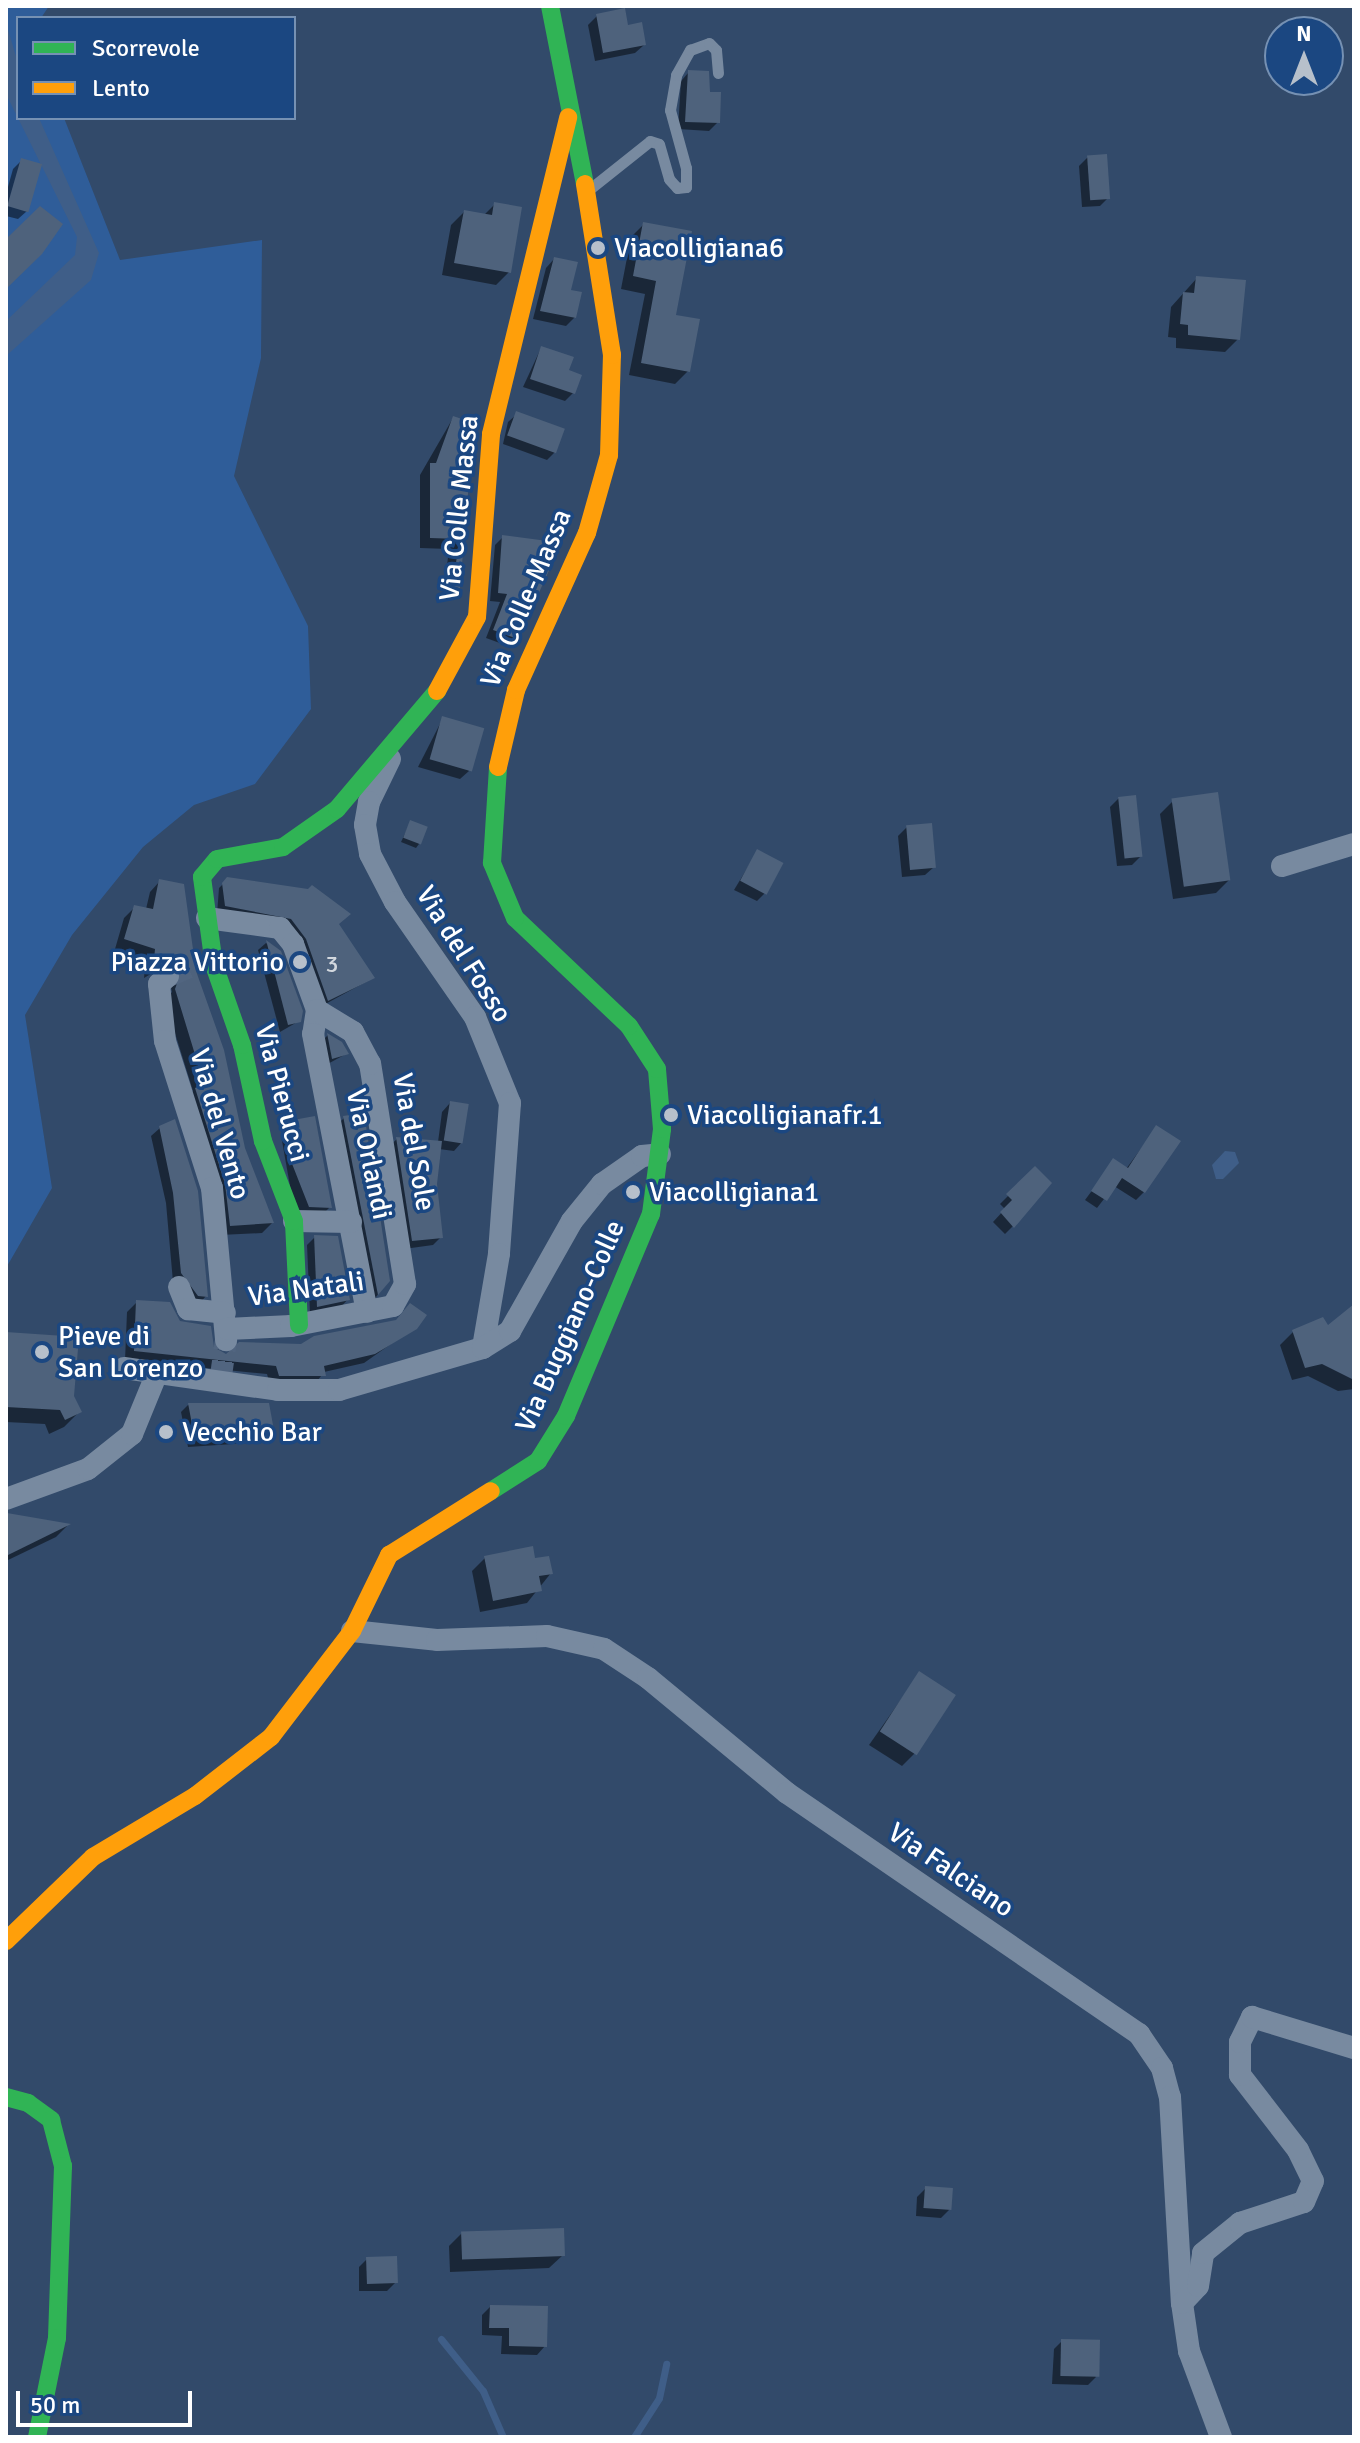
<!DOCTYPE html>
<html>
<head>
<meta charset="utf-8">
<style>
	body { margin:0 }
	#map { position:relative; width:1360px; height:2443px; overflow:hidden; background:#324a6a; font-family:Signika,sans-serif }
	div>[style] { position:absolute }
	.green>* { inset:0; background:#2f5d99 }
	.water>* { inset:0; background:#3f5e88 }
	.shadow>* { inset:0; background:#0007 }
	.stream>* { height:7px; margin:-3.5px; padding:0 3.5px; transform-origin:3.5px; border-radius:3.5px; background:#3f5e88 }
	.building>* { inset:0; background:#4e627c; transform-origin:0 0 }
	.street-tunnel>* { height:22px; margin-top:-11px; transform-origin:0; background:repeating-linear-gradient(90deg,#516580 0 22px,transparent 0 33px) }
	.lane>* { height:11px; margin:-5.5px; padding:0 5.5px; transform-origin:5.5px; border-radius:5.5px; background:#788aa0 }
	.street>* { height:22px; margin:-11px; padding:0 11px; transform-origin:11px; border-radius:11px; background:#788aa0 }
	.fast>* { height:18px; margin:-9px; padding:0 9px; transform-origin:9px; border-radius:9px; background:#30b455 }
	.slow>* { height:18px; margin:-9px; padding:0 9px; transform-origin:9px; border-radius:9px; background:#ff9f0a }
	.dots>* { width:22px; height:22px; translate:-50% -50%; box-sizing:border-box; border:4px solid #1b4781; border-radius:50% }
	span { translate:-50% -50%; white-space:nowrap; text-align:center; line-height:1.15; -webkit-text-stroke:7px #1b4781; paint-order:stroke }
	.number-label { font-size:24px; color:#d3d8de }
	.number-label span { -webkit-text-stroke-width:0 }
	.poi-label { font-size:28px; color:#fff }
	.left { translate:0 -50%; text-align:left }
	.right { translate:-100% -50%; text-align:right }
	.street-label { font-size:28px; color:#fff }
	.frame { position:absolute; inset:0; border:8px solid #fff; pointer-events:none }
	.legend { position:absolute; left:16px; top:16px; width:280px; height:104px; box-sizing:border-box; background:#1b4781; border:2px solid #7691b3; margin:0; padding:10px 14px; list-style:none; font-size:24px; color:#fff }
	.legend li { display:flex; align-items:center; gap:16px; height:40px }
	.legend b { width:40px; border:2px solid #7691b3 }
	.north { position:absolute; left:1264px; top:16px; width:80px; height:80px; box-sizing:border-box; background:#1b4781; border:2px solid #7691b3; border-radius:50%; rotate:0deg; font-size:22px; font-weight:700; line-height:32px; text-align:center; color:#fff }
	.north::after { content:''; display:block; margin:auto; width:28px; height:36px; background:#b7c0cb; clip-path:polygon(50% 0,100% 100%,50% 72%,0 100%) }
	.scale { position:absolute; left:16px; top:2391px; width:176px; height:36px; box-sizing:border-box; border:4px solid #fff; border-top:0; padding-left:10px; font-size:24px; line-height:28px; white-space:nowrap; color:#fff; -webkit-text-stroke:6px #1b4781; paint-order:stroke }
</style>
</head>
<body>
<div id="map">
	<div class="green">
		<div style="clip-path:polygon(6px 6px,49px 6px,41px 18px,18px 18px,18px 118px,64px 118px,120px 260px,262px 240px,261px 358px,234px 476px,308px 626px,311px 709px,255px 784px,194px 805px,143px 847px,72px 935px,25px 1015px,52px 1188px,6px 1268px)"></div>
	</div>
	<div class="water">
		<div style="clip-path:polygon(6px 23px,18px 63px,18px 118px,39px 118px,99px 253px,91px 280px,6px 356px,6px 321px,75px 255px,77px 237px,6px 94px)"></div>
		<div style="clip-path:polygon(1225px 1151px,1235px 1152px,1239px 1163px,1223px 1179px,1216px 1179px,1212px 1165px)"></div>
	</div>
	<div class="shadow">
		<div style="clip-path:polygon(597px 16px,627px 27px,644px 45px,635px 53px,595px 61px,588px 25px)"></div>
		<div style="clip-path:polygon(689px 72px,708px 94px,718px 122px,709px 131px,678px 129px,681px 81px)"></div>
		<div style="clip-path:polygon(1088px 157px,1108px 198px,1100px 206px,1082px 207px,1079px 166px)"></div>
		<div style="clip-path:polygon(22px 160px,27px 211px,18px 219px,6px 216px,6px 194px,13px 169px)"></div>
		<div style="clip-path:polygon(495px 204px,509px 272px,496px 285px,442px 275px,451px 225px,464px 212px,483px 216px)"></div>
		<div style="clip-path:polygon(644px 224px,688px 371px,675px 384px,629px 375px,645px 294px,621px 289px,631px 237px)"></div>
		<div style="clip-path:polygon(554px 259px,575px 317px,566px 326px,533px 319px,546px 268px)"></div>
		<div style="clip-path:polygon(1197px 278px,1238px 339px,1225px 352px,1176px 348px,1176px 338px,1168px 337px,1171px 307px)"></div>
		<div style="clip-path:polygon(541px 348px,567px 371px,573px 393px,565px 401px,523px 387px)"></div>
		<div style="clip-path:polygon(517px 414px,555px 452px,547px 460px,503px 444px,508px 422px)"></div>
		<div style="clip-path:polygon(453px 418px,472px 425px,458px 587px,447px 598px,443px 598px,449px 549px,420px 548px,420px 475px)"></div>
		<div style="clip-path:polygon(503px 537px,516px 638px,508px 646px,486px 638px,500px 602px,490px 601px,495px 545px)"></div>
		<div style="clip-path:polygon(443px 718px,469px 771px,460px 779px,418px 767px)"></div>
		<div style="clip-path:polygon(1119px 798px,1141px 856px,1132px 865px,1117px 866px,1110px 807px)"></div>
		<div style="clip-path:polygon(1173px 801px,1229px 880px,1216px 893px,1173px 899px,1160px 814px)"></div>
		<div style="clip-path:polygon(410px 823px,419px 844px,416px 848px,401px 842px)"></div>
		<div style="clip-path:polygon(907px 827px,934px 867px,925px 875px,902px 877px,898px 836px)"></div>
		<div style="clip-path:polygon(757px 852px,765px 893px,757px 901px,734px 890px)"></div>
		<div style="clip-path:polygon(228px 879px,337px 925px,373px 978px,320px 1007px,298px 948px,217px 914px,219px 888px)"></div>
		<div style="clip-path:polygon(160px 881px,194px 972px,243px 1148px,272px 1223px,262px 1233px,220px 1235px,185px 1100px,193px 1091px,165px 1001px,172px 992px,169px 978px,154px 972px,144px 978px,146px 959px,115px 949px,124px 918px,135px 907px,146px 909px,150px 892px)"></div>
		<div style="clip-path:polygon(266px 943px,279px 952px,299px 1021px,280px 1032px,258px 950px)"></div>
		<div style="clip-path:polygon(328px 1035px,346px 1054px,324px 1066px,320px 1043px)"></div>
		<div style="clip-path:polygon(450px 1103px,462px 1142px,454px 1151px,439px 1149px,435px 1184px,441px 1237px,433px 1245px,404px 1249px,388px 1147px,397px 1139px,438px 1142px,442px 1112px)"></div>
		<div style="clip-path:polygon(344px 1118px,388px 1281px,373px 1301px,336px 1126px)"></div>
		<div style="clip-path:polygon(294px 1122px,330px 1207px,317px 1220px,296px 1220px,281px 1135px)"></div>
		<div style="clip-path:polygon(1157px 1127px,1144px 1192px,1136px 1200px,1114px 1186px,1097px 1208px,1085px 1200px,1114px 1161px,1126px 1169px)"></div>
		<div style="clip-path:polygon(160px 1128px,206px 1296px,198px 1305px,173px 1282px,166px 1203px,151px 1136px)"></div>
		<div style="clip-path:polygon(1035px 1169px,1013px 1226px,1005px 1234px,993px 1222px,1005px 1209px,1000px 1204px)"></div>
		<div style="clip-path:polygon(315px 1237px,348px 1299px,341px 1307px,310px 1313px,307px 1245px)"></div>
		<div style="clip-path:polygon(137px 1302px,179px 1322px,227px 1356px,415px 1327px,364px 1363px,324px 1372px,315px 1384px,270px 1385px,267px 1374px,125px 1360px,127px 1312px)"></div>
		<div style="clip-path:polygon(1354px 1321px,1354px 1389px,1338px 1391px,1308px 1376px,1292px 1380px,1280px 1345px,1293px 1332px)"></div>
		<div style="clip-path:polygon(6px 1334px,72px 1396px,79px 1412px,64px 1427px,49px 1434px,45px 1424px,6px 1422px)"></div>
		<div style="clip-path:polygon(188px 1405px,273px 1435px,265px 1442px,188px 1447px,181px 1412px)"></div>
		<div style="clip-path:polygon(12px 1516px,67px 1526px,56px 1537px,6px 1561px,6px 1519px)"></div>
		<div style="clip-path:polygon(485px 1558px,534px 1561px,551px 1573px,527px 1603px,480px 1612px,472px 1571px)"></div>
		<div style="clip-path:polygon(919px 1674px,915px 1753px,902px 1766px,869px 1745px)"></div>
		<div style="clip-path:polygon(926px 2188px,950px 2209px,941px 2218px,916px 2216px,917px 2197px)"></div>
		<div style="clip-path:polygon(462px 2233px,563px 2255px,549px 2268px,450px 2272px,449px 2246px)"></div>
		<div style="clip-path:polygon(367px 2259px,396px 2282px,387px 2291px,359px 2291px,359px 2267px)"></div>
		<div style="clip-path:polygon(490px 2307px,545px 2346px,537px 2355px,501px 2354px,502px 2336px,482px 2335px,482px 2315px)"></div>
		<div style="clip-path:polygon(1062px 2341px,1096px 2377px,1088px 2385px,1052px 2384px,1054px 2349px)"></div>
	</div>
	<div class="stream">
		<div style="left:441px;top:2339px;width:67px;rotate:51.1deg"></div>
		<div style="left:483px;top:2391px;width:50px;rotate:66.5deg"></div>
		<div style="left:634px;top:2437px;width:46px;rotate:-57.3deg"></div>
		<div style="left:659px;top:2398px;width:35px;rotate:-78deg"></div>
	</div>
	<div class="building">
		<div style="clip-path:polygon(625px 8px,628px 25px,642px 22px,646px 45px,603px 53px,596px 14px)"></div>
		<div style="clip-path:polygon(688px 70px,709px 71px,710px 92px,721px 92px,720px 123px,685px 122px)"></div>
		<div style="left:1107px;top:154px;width:45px;height:20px;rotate:86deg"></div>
		<div style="left:21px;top:158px;width:22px;height:50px;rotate:16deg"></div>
		<div style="clip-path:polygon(494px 202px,522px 207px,511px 273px,454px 263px,464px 210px,492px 215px)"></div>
		<div style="clip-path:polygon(40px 206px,63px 224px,42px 254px,6px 289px,6px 239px)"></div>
		<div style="clip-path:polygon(643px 222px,692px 231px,676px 315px,700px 319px,690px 372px,641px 363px,656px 281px,633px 276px)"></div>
		<div style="clip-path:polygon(554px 257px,578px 262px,571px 290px,582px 292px,576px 318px,540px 311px)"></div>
		<div style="clip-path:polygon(1196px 276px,1246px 280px,1240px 340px,1188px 335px,1188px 325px,1180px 324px,1183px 292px,1194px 293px)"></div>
		<div style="clip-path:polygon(541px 346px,574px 357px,569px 370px,582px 375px,575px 394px,530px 379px)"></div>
		<div style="left:516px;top:411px;width:52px;height:26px;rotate:20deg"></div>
		<div style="clip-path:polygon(453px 416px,474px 423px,460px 588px,453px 587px,459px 539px,430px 538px,430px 463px,436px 463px)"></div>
		<div style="clip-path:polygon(502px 535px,555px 542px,551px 566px,518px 639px,493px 630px,507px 594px,498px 593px)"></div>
		<div style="left:442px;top:716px;width:44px;height:45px;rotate:16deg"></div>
		<div style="left:1218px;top:792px;width:89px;height:47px;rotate:82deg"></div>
		<div style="left:1136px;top:795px;width:62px;height:18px;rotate:84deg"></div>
		<div style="left:410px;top:820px;width:19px;height:19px;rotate:21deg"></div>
		<div style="left:932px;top:823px;width:45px;height:26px;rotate:85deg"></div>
		<div style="left:757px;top:849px;width:30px;height:36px;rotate:28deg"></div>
		<div style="clip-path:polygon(227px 877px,308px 889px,312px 885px,351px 914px,339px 924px,375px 978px,328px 1001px,306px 939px,291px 919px,225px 906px,222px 883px)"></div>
		<div style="clip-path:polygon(159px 879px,184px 884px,196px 971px,224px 1050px,245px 1148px,274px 1223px,230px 1226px,225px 1184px,195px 1088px,204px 1084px,175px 989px,181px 972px,172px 963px,153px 970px,155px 949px,124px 939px,134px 905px,153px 909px)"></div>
		<div style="clip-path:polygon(266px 940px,281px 951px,303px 1011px,301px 1022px,288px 1025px)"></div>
		<div style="clip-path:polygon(327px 1033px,342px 1042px,349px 1054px,332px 1059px)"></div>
		<div style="left:450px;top:1101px;width:19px;height:40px;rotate:9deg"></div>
		<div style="clip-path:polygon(364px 1113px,390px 1281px,378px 1295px,343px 1116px)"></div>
		<div style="clip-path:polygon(315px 1116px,332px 1208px,309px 1207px,287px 1151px,297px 1147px,293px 1120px)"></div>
		<div style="clip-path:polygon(175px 1119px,198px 1191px,208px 1297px,198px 1296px,181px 1273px,173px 1193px,159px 1126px)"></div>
		<div style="clip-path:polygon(1156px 1125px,1181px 1141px,1145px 1193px,1122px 1178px,1107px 1201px,1091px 1191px,1113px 1158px,1128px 1168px)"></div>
		<div style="clip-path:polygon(396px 1137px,442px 1141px,437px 1184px,443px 1238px,412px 1241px)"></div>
		<div style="clip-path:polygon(1035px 1166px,1052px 1183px,1014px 1228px,1000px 1212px,1012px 1200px,1006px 1194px)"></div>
		<div style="clip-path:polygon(314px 1235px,338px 1236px,350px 1300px,317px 1307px)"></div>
		<div style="clip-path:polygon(136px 1300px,170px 1302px,180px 1321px,211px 1326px,214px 1347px,226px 1354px,239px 1342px,301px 1344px,314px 1336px,396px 1320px,410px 1303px,427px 1315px,417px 1329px,375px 1354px,324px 1366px,326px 1376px,279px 1376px,276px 1366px,134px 1351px)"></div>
		<div style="clip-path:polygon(1354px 1304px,1354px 1380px,1322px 1364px,1305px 1368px,1292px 1330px,1323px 1317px,1328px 1325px)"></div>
		<div style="clip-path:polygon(6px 1332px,79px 1337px,74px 1396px,82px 1412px,65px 1420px,60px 1410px,6px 1407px)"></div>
		<div style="clip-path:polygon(188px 1403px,269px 1403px,275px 1436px,195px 1440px)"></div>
		<div style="clip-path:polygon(7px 1513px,71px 1524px,6px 1556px)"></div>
		<div style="clip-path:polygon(533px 1546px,535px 1558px,549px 1556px,553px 1574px,539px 1576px,542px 1591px,493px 1601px,484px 1556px)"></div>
		<div style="left:919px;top:1671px;width:44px;height:72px;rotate:33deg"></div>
		<div style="left:925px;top:2186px;width:28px;height:22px;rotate:4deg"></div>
		<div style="left:564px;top:2228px;width:28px;height:103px;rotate:88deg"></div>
		<div style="left:397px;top:2256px;width:27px;height:31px;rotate:88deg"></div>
		<div style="clip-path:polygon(490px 2305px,548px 2306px,547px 2347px,509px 2346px,509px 2328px,489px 2328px)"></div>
		<div style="left:1061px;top:2339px;width:39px;height:37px;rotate:1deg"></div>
	</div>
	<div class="street-tunnel">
		<div style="left:168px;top:976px;width:36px;rotate:-23deg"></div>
		<div style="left:220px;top:1383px;width:43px;rotate:-82.1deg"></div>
	</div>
	<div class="lane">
		<div style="left:591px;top:188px;width:75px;rotate:-38.5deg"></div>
		<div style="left:650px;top:141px;width:9px;rotate:18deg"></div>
		<div style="left:659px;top:144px;width:36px;rotate:74deg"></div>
		<div style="left:669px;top:179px;width:12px;rotate:48deg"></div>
		<div style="left:677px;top:188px;width:9px;rotate:-6deg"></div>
		<div style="left:686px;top:187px;width:19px;rotate:-90deg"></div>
		<div style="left:686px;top:168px;width:60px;rotate:-105.4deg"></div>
		<div style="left:670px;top:110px;width:36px;rotate:-80deg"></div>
		<div style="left:676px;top:75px;width:29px;rotate:-61deg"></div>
		<div style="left:690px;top:50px;width:20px;rotate:-20deg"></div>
		<div style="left:709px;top:43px;width:10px;rotate:45deg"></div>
		<div style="left:716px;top:50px;width:23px;rotate:85deg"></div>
	</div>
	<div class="street">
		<div style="left:390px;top:759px;width:48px;rotate:116deg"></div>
		<div style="left:369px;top:802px;width:23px;rotate:100deg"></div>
		<div style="left:365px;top:825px;width:29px;rotate:80deg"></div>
		<div style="left:370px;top:854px;width:54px;rotate:62.5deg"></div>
		<div style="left:395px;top:902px;width:140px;rotate:55.2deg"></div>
		<div style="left:475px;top:1017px;width:93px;rotate:67.9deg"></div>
		<div style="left:510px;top:1103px;width:151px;rotate:94.2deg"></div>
		<div style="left:499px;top:1254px;width:95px;rotate:99.7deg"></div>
		<div style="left:1282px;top:866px;width:75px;rotate:-17deg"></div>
		<div style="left:207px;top:918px;width:74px;rotate:7.8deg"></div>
		<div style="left:280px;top:928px;width:21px;rotate:51deg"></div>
		<div style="left:293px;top:944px;width:70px;rotate:70deg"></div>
		<div style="left:168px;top:976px;width:12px;rotate:138deg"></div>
		<div style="left:159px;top:984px;width:57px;rotate:84deg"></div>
		<div style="left:165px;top:1041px;width:154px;rotate:72.3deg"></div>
		<div style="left:212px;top:1188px;width:153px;rotate:84.7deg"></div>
		<div style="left:317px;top:1010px;width:24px;rotate:99deg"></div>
		<div style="left:313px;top:1034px;width:283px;rotate:79deg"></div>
		<div style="left:294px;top:1221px;width:57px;rotate:1deg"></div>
		<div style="left:179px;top:1287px;width:24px;rotate:68deg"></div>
		<div style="left:188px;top:1309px;width:37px;rotate:6deg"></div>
		<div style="left:227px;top:1329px;width:64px;rotate:-2.7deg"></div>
		<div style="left:291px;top:1326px;width:104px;rotate:-11.1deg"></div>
		<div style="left:393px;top:1306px;width:25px;rotate:-61deg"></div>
		<div style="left:405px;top:1284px;width:223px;rotate:-99deg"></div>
		<div style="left:370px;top:1064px;width:36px;rotate:-118deg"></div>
		<div style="left:353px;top:1032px;width:42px;rotate:-148.6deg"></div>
		<div style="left:124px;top:1368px;width:156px;rotate:8.1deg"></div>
		<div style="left:278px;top:1390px;width:61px"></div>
		<div style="left:339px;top:1390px;width:150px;rotate:-16.3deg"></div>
		<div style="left:483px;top:1348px;width:32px;rotate:-32deg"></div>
		<div style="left:510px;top:1331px;width:126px;rotate:-60.6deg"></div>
		<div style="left:572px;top:1221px;width:48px;rotate:-51deg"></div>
		<div style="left:602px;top:1184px;width:49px;rotate:-35deg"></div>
		<div style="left:642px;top:1156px;width:18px;rotate:-6deg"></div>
		<div style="left:6px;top:1499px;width:87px;rotate:-20.1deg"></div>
		<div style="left:88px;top:1469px;width:56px;rotate:-38.5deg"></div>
		<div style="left:132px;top:1434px;width:66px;rotate:-67.7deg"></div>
		<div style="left:352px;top:1631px;width:85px;rotate:6deg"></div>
		<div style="left:437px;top:1640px;width:110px;rotate:-2.1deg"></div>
		<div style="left:547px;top:1636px;width:58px;rotate:12.8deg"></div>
		<div style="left:604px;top:1649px;width:53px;rotate:33.4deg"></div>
		<div style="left:648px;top:1678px;width:180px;rotate:39.6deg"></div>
		<div style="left:787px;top:1793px;width:427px;rotate:34.4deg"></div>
		<div style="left:1139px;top:2034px;width:41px;rotate:55.9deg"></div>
		<div style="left:1162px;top:2068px;width:30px;rotate:75deg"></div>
		<div style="left:1170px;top:2097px;width:206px;rotate:86.7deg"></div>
		<div style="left:1182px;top:2303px;width:49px;rotate:81.7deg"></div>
		<div style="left:1189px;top:2351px;width:92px;rotate:69.6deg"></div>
		<div style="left:1182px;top:2303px;width:23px;rotate:-47deg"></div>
		<div style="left:1198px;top:2286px;width:33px;rotate:-81deg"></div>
		<div style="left:1203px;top:2253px;width:48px;rotate:-39deg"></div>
		<div style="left:1240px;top:2223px;width:67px;rotate:-18.2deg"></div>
		<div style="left:1304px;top:2202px;width:23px;rotate:-67deg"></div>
		<div style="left:1313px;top:2181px;width:34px;rotate:-116deg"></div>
		<div style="left:1298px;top:2150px;width:95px;rotate:-127.7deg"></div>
		<div style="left:1240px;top:2075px;width:33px;rotate:-90deg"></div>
		<div style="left:1240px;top:2042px;width:28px;rotate:-64deg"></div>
		<div style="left:1252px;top:2017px;width:107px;rotate:16.9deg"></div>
	</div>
	<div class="fast">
		<div style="left:550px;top:6px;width:181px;rotate:78.9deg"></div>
		<div style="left:299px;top:1325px;width:104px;rotate:-92.8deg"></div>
		<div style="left:294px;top:1221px;width:86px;rotate:-111.2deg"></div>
		<div style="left:263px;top:1141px;width:98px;rotate:-102.3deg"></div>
		<div style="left:242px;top:1045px;width:85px;rotate:-109.3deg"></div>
		<div style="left:214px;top:965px;width:89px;rotate:-97.8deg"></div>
		<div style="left:202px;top:877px;width:23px;rotate:-50deg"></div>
		<div style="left:217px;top:859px;width:67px;rotate:-10.3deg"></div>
		<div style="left:283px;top:847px;width:66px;rotate:-35.1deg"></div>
		<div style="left:337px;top:809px;width:155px;rotate:-49.7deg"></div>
		<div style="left:491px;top:1491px;width:56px;rotate:-32.6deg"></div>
		<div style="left:538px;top:1461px;width:53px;rotate:-58.1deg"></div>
		<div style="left:566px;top:1416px;width:219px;rotate:-67.2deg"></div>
		<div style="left:651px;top:1214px;width:86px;rotate:-82.6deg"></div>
		<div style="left:662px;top:1129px;width:60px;rotate:-94.8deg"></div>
		<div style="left:657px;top:1069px;width:51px;rotate:-123.1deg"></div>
		<div style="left:629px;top:1026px;width:157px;rotate:-136.5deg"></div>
		<div style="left:515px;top:918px;width:60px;rotate:-112.7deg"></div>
		<div style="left:492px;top:863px;width:96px;rotate:-86.4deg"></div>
		<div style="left:6px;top:2097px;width:23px;rotate:15deg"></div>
		<div style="left:28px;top:2103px;width:29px;rotate:36deg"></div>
		<div style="left:51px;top:2120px;width:48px;rotate:75.4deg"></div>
		<div style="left:63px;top:2166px;width:172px;rotate:92deg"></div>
		<div style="left:57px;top:2338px;width:101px;rotate:101.4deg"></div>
	</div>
	<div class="slow">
		<div style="left:437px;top:691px;width:84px;rotate:-61.6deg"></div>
		<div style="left:477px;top:617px;width:184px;rotate:-85.6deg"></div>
		<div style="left:491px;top:434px;width:326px;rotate:-76.3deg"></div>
		<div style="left:498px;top:767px;width:79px;rotate:-76.8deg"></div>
		<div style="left:516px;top:690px;width:172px;rotate:-65.7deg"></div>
		<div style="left:587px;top:533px;width:81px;rotate:-74.2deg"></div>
		<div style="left:609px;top:455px;width:100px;rotate:-88.3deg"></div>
		<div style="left:612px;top:355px;width:173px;rotate:-99deg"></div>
		<div style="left:6px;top:1941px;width:121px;rotate:-44deg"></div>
		<div style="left:93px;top:1857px;width:119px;rotate:-30.9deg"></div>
		<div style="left:195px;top:1796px;width:96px;rotate:-37.8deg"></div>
		<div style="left:271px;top:1737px;width:133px;rotate:-52.6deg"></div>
		<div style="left:352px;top:1631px;width:85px;rotate:-64deg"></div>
		<div style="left:389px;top:1555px;width:120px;rotate:-32.1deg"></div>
	</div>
	<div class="dots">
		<div style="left:598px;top:248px;background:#b7c0cb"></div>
		<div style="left:300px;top:962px;background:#b7c0cb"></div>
		<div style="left:671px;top:1115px;background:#b7c0cb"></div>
		<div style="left:633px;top:1192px;background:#b7c0cb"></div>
		<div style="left:42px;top:1352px;background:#b7c0cb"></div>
		<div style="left:166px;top:1432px;background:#b7c0cb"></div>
	</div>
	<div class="number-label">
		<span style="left:332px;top:965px">3</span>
	</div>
	<div class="poi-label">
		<span class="left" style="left:614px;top:248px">Viacolligiana6</span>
		<span class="right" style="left:284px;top:962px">Piazza Vittorio</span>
		<span class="left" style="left:687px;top:1115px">Viacolligianafr.1</span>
		<span class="left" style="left:649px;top:1192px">Viacolligiana1</span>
		<span class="left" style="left:58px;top:1352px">Pieve di<br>San Lorenzo</span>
		<span class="left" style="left:182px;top:1432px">Vecchio Bar</span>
	</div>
	<div class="street-label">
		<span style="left:459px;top:508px;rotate:-84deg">Via Colle Massa</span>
		<span style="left:526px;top:598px;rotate:-67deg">Via Colle-Massa</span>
		<span style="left:464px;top:954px;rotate:58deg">Via del Fosso</span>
		<span style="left:282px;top:1093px;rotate:75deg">Via Pierucci</span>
		<span style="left:220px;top:1124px;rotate:74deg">Via del Vento</span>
		<span style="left:414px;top:1142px;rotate:80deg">Via del Sole</span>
		<span style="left:369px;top:1154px;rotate:78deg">Via Orlandi</span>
		<span style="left:306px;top:1289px;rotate:-8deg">Via Natali</span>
		<span style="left:570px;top:1326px;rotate:-66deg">Via Buggiano-Colle</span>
		<span style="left:951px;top:1870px;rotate:34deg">Via Falciano</span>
	</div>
	<div class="frame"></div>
	<ul class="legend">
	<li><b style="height:10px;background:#30b455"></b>Scorrevole</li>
	<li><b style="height:10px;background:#ff9f0a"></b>Lento</li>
	</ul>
	<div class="north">N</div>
	<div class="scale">50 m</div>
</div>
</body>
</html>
